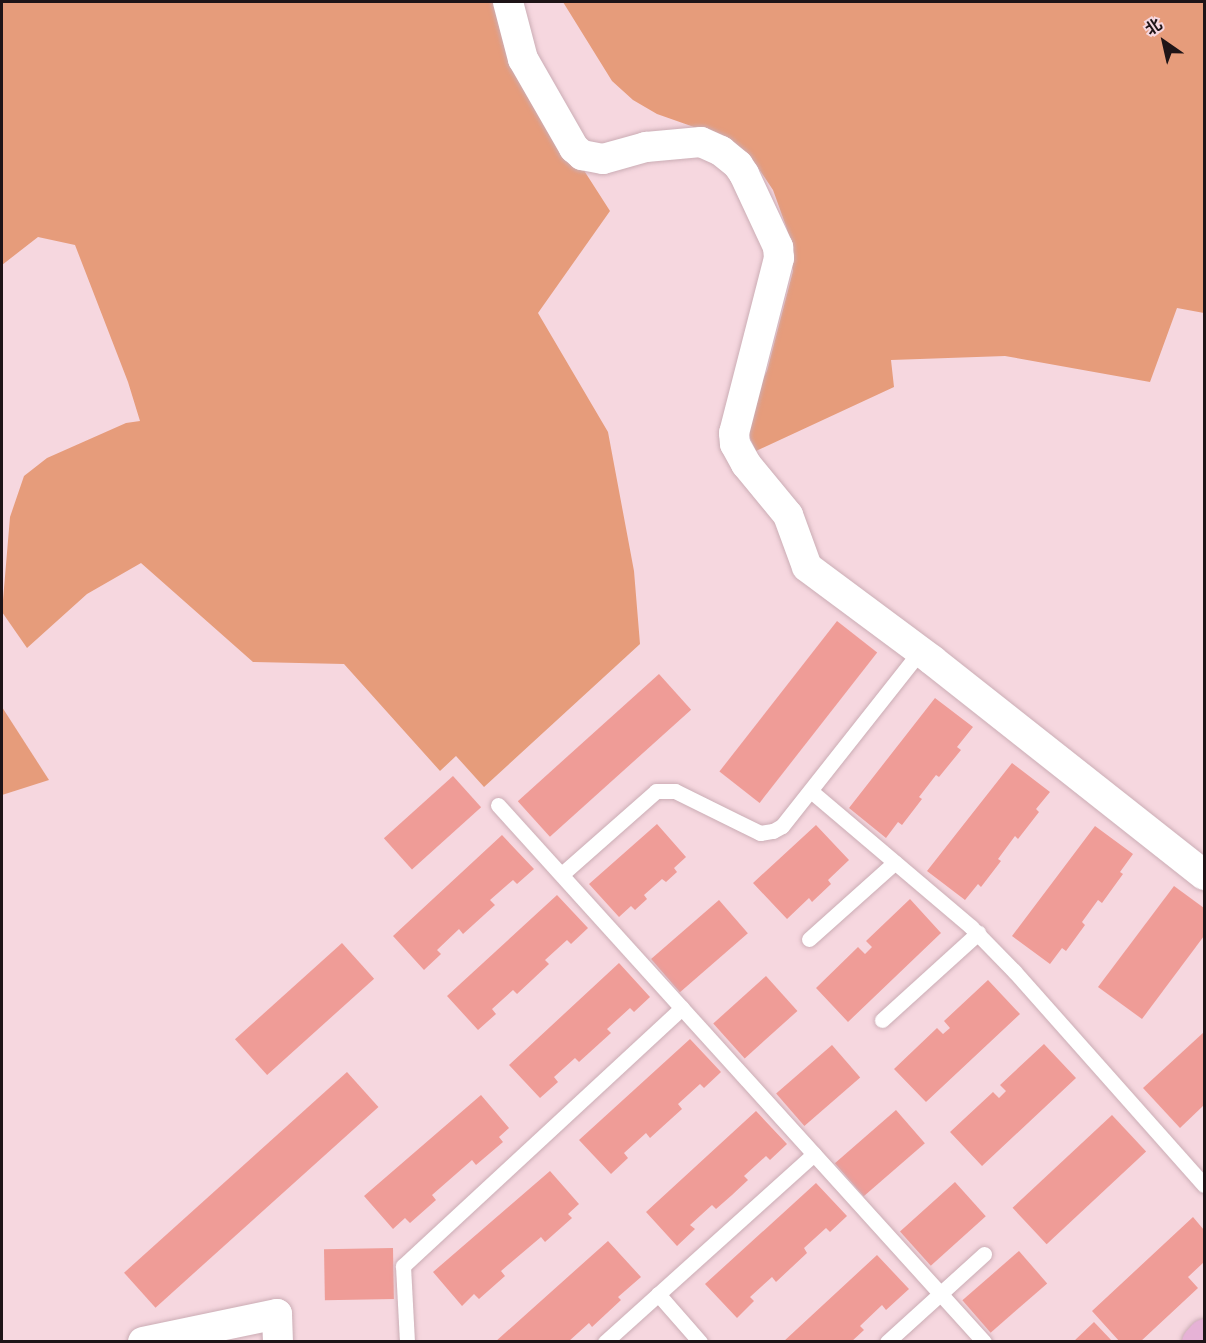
<!DOCTYPE html>
<html>
<head>
<meta charset="utf-8">
<style>
	body { margin:0 }
	#map { position:relative; width:1206px; height:1343px; overflow:hidden; background:#f6d7df; font-family:"Fira Sans Condensed","Noto Sans SC",sans-serif }
	div>[style] { position:absolute }
	.forest>* { inset:0; background:#e69c7b }
	.building>* { inset:0; background:#ef9c97; transform-origin:0 0 }
	.roads { filter:drop-shadow(0 0 2px #cbadb5) drop-shadow(0 0 2px #cbadb5) }
	.lane>* { height:15px; margin:-7.5px; padding:0 7.5px; transform-origin:7.5px; border-radius:7.5px; background:#fff }
	.street>* { height:30px; margin:-15px; padding:0 15px; transform-origin:15px; border-radius:15px; background:#fff }
	.primary>* { height:33px; margin:-16.5px; padding:0 16.5px; transform-origin:16.5px; border-radius:16.5px; background:#e6b2d6 }
	span { translate:-50% -50%; white-space:nowrap; text-align:center; line-height:1.15; -webkit-text-stroke:6px #f6d7df; paint-order:stroke }
	.frame { position:absolute; inset:0; border:3px solid #1e1417; pointer-events:none }
	.north { position:absolute; left:1134px; top:12px; width:60px; height:60px; -webkit-text-stroke:4px #f6d7df; paint-order:stroke; rotate:326deg; font-size:16px; font-weight:700; line-height:24px; text-align:center; color:#1e1417 }
	.north::after { content:''; display:block; margin:auto; width:21px; height:27px; background:#1e1417; clip-path:polygon(50% 0,100% 100%,50% 72%,0 100%) }
</style>
</head>
<body>
<div id="map">
	<div class="forest">
		<div style="clip-path:polygon(2px 2px,497px 2px,517px 66px,610px 211px,538px 313px,608px 432px,634px 571px,640px 644px,484px 787px,456px 756px,440px 771px,344px 664px,253px 662px,141px 563px,87px 594px,27px 648px,2px 612px,10px 517px,24px 476px,47px 458px,126px 423px,140px 421px,128px 382px,75px 245px,38px 237px,2px 265px)"></div>
		<div style="clip-path:polygon(563px 2px,1204px 2px,1204px 313px,1177px 308px,1150px 382px,1005px 356px,891px 360px,894px 387px,756px 451px,750px 438px,749px 424px,754px 397px,767px 371px,793px 271px,787px 229px,773px 190px,757px 166px,736px 145px,711px 133px,657px 114px,633px 100px,612px 81px)"></div>
		<div style="clip-path:polygon(2px 707px,49px 780px,2px 795px)"></div>
	</div>
	<div class="building">
		<div style="left:837px;top:621px;width:51px;height:191px;rotate:38deg"></div>
		<div style="left:659px;top:674px;width:48px;height:190px;rotate:48deg"></div>
		<div style="clip-path:polygon(935px 698px,973px 727px,957px 747px,961px 750px,939px 777px,936px 775px,919px 797px,922px 799px,902px 825px,898px 822px,886px 838px,849px 808px)"></div>
		<div style="clip-path:polygon(1012px 763px,1050px 792px,1036px 809px,1039px 812px,1018px 839px,1015px 836px,998px 859px,1001px 861px,981px 887px,978px 884px,965px 900px,927px 871px)"></div>
		<div style="left:453px;top:776px;width:42px;height:93px;rotate:48deg"></div>
		<div style="clip-path:polygon(657px 824px,686px 857px,674px 868px,677px 872px,666px 882px,662px 879px,644px 895px,647px 899px,635px 910px,631px 906px,619px 917px,589px 884px)"></div>
		<div style="clip-path:polygon(816px 825px,849px 860px,828px 880px,831px 884px,812px 902px,809px 898px,787px 919px,753px 883px)"></div>
		<div style="clip-path:polygon(1095px 826px,1133px 854px,1120px 872px,1123px 874px,1102px 903px,1098px 900px,1082px 922px,1085px 925px,1066px 951px,1062px 948px,1050px 964px,1012px 936px)"></div>
		<div style="clip-path:polygon(502px 835px,534px 869px,517px 884px,513px 880px,490px 900px,495px 905px,463px 934px,459px 929px,437px 950px,441px 954px,424px 970px,393px 936px)"></div>
		<div style="clip-path:polygon(1174px 886px,1204px 908px,1204px 936px,1142px 1019px,1098px 987px)"></div>
		<div style="clip-path:polygon(557px 895px,588px 928px,571px 944px,567px 940px,545px 960px,549px 964px,517px 994px,513px 990px,492px 1009px,496px 1014px,478px 1030px,447px 996px)"></div>
		<div style="clip-path:polygon(910px 899px,941px 933px,848px 1022px,816px 988px,858px 947px,865px 954px,872px 947px,866px 941px)"></div>
		<div style="left:719px;top:900px;width:44px;height:90px;rotate:49deg"></div>
		<div style="left:342px;top:943px;width:48px;height:144px;rotate:48deg"></div>
		<div style="clip-path:polygon(619px 963px,650px 997px,634px 1012px,630px 1008px,607px 1029px,611px 1033px,579px 1062px,575px 1058px,554px 1077px,558px 1082px,540px 1098px,509px 1065px)"></div>
		<div style="left:766px;top:976px;width:47px;height:71px;rotate:48deg"></div>
		<div style="clip-path:polygon(988px 980px,1020px 1014px,926px 1102px,894px 1069px,937px 1028px,943px 1034px,950px 1028px,944px 1021px)"></div>
		<div style="clip-path:polygon(1204px 1032px,1204px 1105px,1180px 1128px,1143px 1088px)"></div>
		<div style="clip-path:polygon(690px 1039px,721px 1072px,704px 1088px,700px 1084px,678px 1104px,682px 1109px,650px 1138px,646px 1133px,624px 1153px,628px 1158px,611px 1174px,579px 1140px)"></div>
		<div style="clip-path:polygon(1044px 1044px,1076px 1078px,982px 1166px,950px 1132px,993px 1092px,999px 1098px,1006px 1091px,1000px 1085px)"></div>
		<div style="left:832px;top:1045px;width:43px;height:74px;rotate:49deg"></div>
		<div style="left:347px;top:1072px;width:47px;height:300px;rotate:48deg"></div>
		<div style="clip-path:polygon(481px 1095px,509px 1128px,499px 1137px,503px 1142px,476px 1165px,472px 1160px,432px 1195px,436px 1200px,410px 1223px,405px 1218px,393px 1229px,364px 1196px)"></div>
		<div style="left:896px;top:1110px;width:44px;height:81px;rotate:49deg"></div>
		<div style="clip-path:polygon(756px 1111px,787px 1144px,770px 1160px,766px 1156px,744px 1176px,748px 1180px,732px 1195px,716px 1209px,712px 1205px,690px 1225px,695px 1229px,677px 1246px,646px 1212px)"></div>
		<div style="left:1112px;top:1115px;width:50px;height:136px;rotate:47deg"></div>
		<div style="clip-path:polygon(550px 1171px,579px 1204px,568px 1214px,572px 1218px,545px 1242px,541px 1237px,501px 1271px,505px 1276px,479px 1299px,474px 1294px,462px 1306px,433px 1272px)"></div>
		<div style="left:955px;top:1182px;width:46px;height:74px;rotate:48deg"></div>
		<div style="clip-path:polygon(816px 1183px,847px 1216px,830px 1232px,826px 1228px,804px 1248px,807px 1253px,776px 1282px,772px 1277px,750px 1297px,754px 1301px,737px 1318px,705px 1284px)"></div>
		<div style="clip-path:polygon(1193px 1217px,1204px 1230px,1204px 1262px,1188px 1277px,1198px 1288px,1140px 1342px,1120px 1342px,1092px 1311px)"></div>
		<div style="clip-path:polygon(608px 1241px,641px 1277px,618px 1297px,621px 1300px,592px 1327px,589px 1323px,568px 1342px,495px 1342px)"></div>
		<div style="left:393px;top:1248px;width:51px;height:69px;rotate:89deg"></div>
		<div style="left:1019px;top:1251px;width:43px;height:75px;rotate:49deg"></div>
		<div style="clip-path:polygon(877px 1255px,909px 1289px,886px 1310px,882px 1305px,860px 1326px,864px 1330px,851px 1342px,783px 1342px)"></div>
		<div style="clip-path:polygon(1094px 1322px,1113px 1342px,1073px 1342px)"></div>
	</div>
	<div class="roads">
		<div class="lane">
			<div style="left:812px;top:792px;width:209px;rotate:40.3deg"></div>
			<div style="left:971px;top:927px;width:62px;rotate:45.7deg"></div>
			<div style="left:1014px;top:971px;width:286px;rotate:48.4deg"></div>
			<div style="left:498px;top:805px;width:724px;rotate:47.85deg"></div>
			<div style="left:562px;top:874px;width:125px;rotate:-41.4deg"></div>
			<div style="left:656px;top:791px;width:19px"></div>
			<div style="left:675px;top:791px;width:95px;rotate:26.3deg"></div>
			<div style="left:760px;top:833px;width:13px;rotate:-9deg"></div>
			<div style="left:773px;top:831px;width:10px;rotate:-29deg"></div>
			<div style="left:782px;top:826px;width:223px;rotate:-51.7deg"></div>
			<div style="left:809px;top:939px;width:115px;rotate:-41.8deg"></div>
			<div style="left:882px;top:1020px;width:130px;rotate:-42.2deg"></div>
			<div style="left:658px;top:1294px;width:64px;rotate:48.8deg"></div>
			<div style="left:407px;top:1342px;width:76px;rotate:-93deg"></div>
			<div style="left:403px;top:1266px;width:380px;rotate:-42.8deg"></div>
			<div style="left:605px;top:1342px;width:281px;rotate:-42deg"></div>
			<div style="left:887px;top:1342px;width:131px;rotate:-42.2deg"></div>
		</div>
		<div class="street">
			<div style="left:508px;top:2px;width:59px;rotate:75.3deg"></div>
			<div style="left:523px;top:59px;width:103px;rotate:60.2deg"></div>
			<div style="left:574px;top:148px;width:11px;rotate:41deg"></div>
			<div style="left:582px;top:155px;width:21px;rotate:11deg"></div>
			<div style="left:603px;top:159px;width:45px;rotate:-15.6deg"></div>
			<div style="left:646px;top:147px;width:55px;rotate:-5.2deg"></div>
			<div style="left:701px;top:142px;width:22px;rotate:24deg"></div>
			<div style="left:721px;top:151px;width:22px;rotate:39deg"></div>
			<div style="left:738px;top:165px;width:11px;rotate:56deg"></div>
			<div style="left:744px;top:174px;width:81px;rotate:65deg"></div>
			<div style="left:778px;top:247px;width:11px;rotate:85deg"></div>
			<div style="left:779px;top:258px;width:181px;rotate:104.4deg"></div>
			<div style="left:734px;top:433px;width:11px;rotate:85deg"></div>
			<div style="left:735px;top:444px;width:23px;rotate:61deg"></div>
			<div style="left:746px;top:464px;width:66px;rotate:50.5deg"></div>
			<div style="left:788px;top:515px;width:55px;rotate:69.9deg"></div>
			<div style="left:807px;top:567px;width:156px;rotate:36.6deg"></div>
			<div style="left:932px;top:660px;width:347px;rotate:38.3deg"></div>
			<div style="left:143px;top:1342px;width:137px;rotate:-11.8deg"></div>
			<div style="left:277px;top:1314px;width:28px;rotate:88deg"></div>
		</div>
		<div class="primary">
			<div style="left:1198px;top:1342px;width:9px;rotate:-49deg"></div>
		</div>
	</div>
	<div class="frame"></div>
	<div class="north">北</div>
</div>
</body>
</html>
